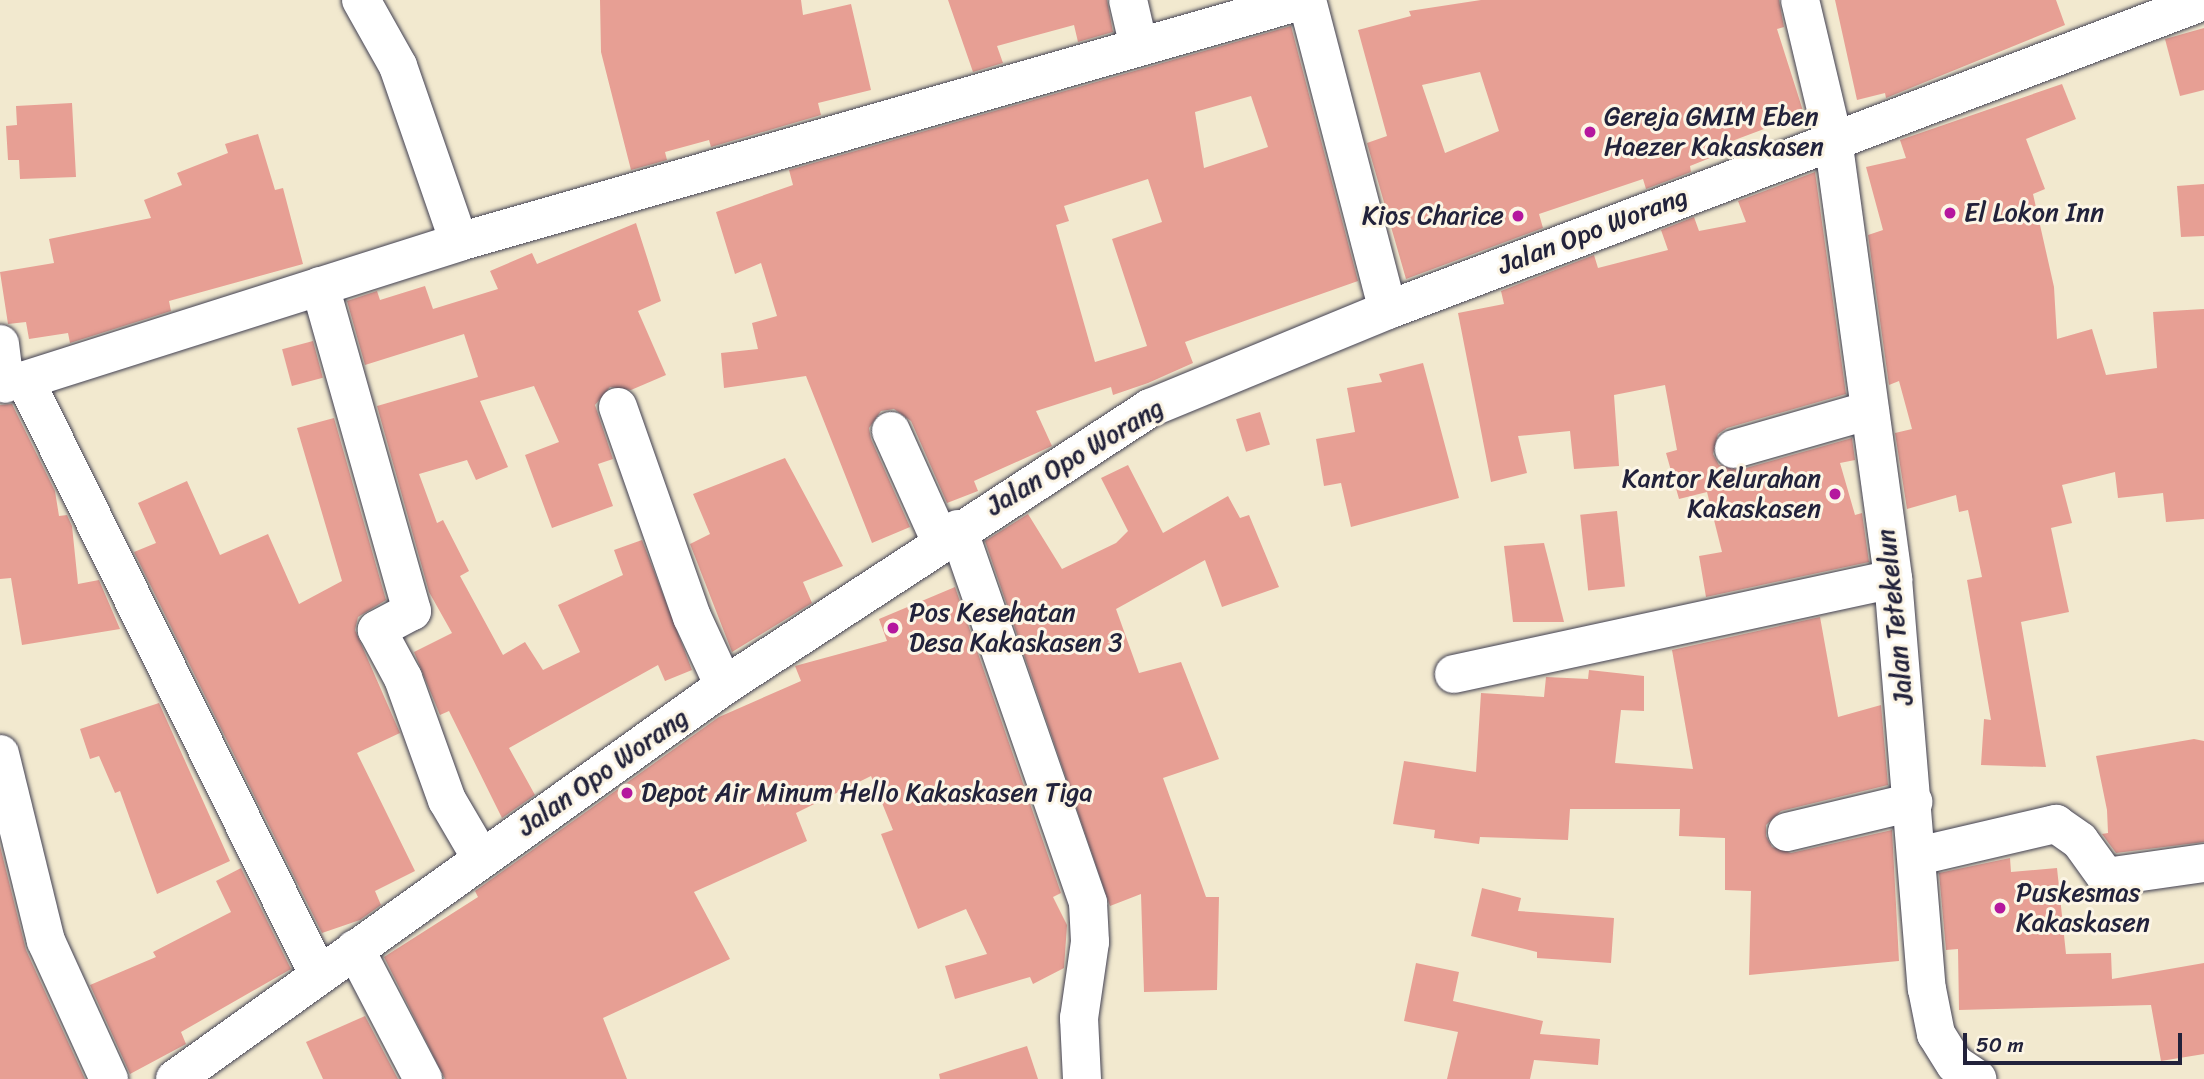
<!DOCTYPE html>
<html>
<head>
<meta charset="utf-8">
<style>
	body { margin:0 }
	#map { position:relative; width:2204px; height:1079px; overflow:hidden; background:#f2e9cf; font-family:Sriracha,sans-serif }
	div>[style] { position:absolute }
	.building>* { inset:0; background:#e79f94; transform-origin:0 0 }
	.roads { filter:drop-shadow(0 0 2px #414051) drop-shadow(0 0 2px #414051) }
	.minor>* { height:38px; margin:-19px; padding:0 19px; transform-origin:19px; border-radius:19px; background:#fff }
	.dots>* { width:19px; height:19px; translate:-50% -50%; box-sizing:border-box; border:4px solid #fcf5e5; border-radius:50% }
	span { translate:-50% -50%; white-space:nowrap; text-align:center; line-height:1.15; -webkit-text-stroke:6px #fcf5e5; paint-order:stroke }
	.poi-label { font-size:26px; color:#22223b }
	.left { translate:0 -50%; text-align:left }
	.right { translate:-100% -50%; text-align:right }
	.street-label { font-size:26px; color:#22223b }
	.scale { position:absolute; left:1963px; top:1033px; width:219px; height:32px; box-sizing:border-box; border:4px solid #22223b; border-top:0; padding-left:9px; font-size:21px; line-height:24px; white-space:nowrap; color:#22223b; -webkit-text-stroke:5px #fcf5e5; paint-order:stroke }
</style>
</head>
<body>
<div id="map">
	<div class="building">
		<div style="clip-path:polygon(600px 0,801px 0,803px 15px,851px 4px,871px 90px,818px 103px,821px 115px,711px 147px,709px 140px,665px 152px,667px 160px,631px 170px,601px 52px)"></div>
		<div style="clip-path:polygon(948px 0,1107px 0,1113px 32px,1078px 42px,1074px 25px,997px 46px,1003px 63px,973px 72px)"></div>
		<div style="clip-path:polygon(evenodd,1481px 0,1779px 0,1784px 27px,1777px 29px,1804px 114px,1732px 141px,1735px 148px,1690px 166px,1691px 172px,1646px 189px,1643px 179px,1539px 214px,1543px 228px,1406px 279px,1367px 143px,1387px 136px,1358px 30px,1411px 16px,1409px 11px,1481px 0,1480px 72px,1499px 131px,1445px 153px,1422px 85px,1480px 72px)"></div>
		<div style="clip-path:polygon(1835px 0,2056px 0,2065px 25px,1886px 98px,1885px 93px,1857px 100px)"></div>
		<div style="clip-path:polygon(evenodd,1291px 26px,1358px 281px,1185px 342px,1193px 363px,1148px 383px,1113px 395px,1111px 387px,1036px 411px,1052px 446px,974px 481px,978px 491px,947px 503px,911px 421px,894px 409px,881px 411px,869px 428px,871px 439px,910px 527px,872px 543px,806px 376px,724px 388px,721px 353px,758px 349px,752px 323px,777px 316px,761px 263px,735px 274px,716px 212px,793px 185px,789px 170px,1291px 26px,1251px 96px,1268px 147px,1204px 168px,1195px 112px,1251px 96px,1291px 26px,1148px 179px,1162px 222px,1112px 239px,1147px 346px,1095px 362px,1056px 225px,1069px 221px,1064px 206px,1148px 179px)"></div>
		<div style="clip-path:polygon(2204px 28px,2204px 90px,2180px 96px,2165px 39px)"></div>
		<div style="clip-path:polygon(2062px 84px,2076px 119px,2026px 139px,2045px 189px,2033px 194px,2054px 287px,2057px 339px,2092px 329px,2106px 375px,2157px 368px,2153px 312px,2204px 309px,2204px 519px,2166px 522px,2163px 493px,2118px 498px,2115px 472px,2062px 485px,2072px 523px,2051px 528px,2069px 612px,2021px 622px,2046px 767px,1981px 765px,1984px 719px,1991px 720px,1967px 580px,1982px 577px,1968px 510px,1959px 512px,1956px 495px,1907px 509px,1895px 433px,1912px 429px,1899px 381px,1889px 385px,1868px 235px,1883px 230px,1866px 167px,1906px 158px,1900px 140px)"></div>
		<div style="clip-path:polygon(72px 103px,76px 177px,20px 179px,19px 160px,8px 160px,6px 126px,17px 125px,16px 106px)"></div>
		<div style="clip-path:polygon(258px 134px,275px 190px,283px 188px,303px 264px,169px 301px,171px 311px,70px 343px,68px 333px,29px 339px,26px 322px,8px 324px,0 272px,54px 263px,49px 239px,151px 218px,144px 200px,182px 185px,177px 173px,228px 153px,225px 144px)"></div>
		<div style="clip-path:polygon(1815px 172px,1846px 394px,1727px 428px,1718px 434px,1713px 454px,1719px 465px,1739px 470px,1852px 438px,1855px 460px,1840px 463px,1855px 515px,1862px 513px,1869px 562px,1706px 597px,1699px 556px,1722px 552px,1707px 492px,1679px 499px,1666px 453px,1677px 450px,1665px 385px,1614px 395px,1619px 466px,1574px 469px,1570px 431px,1518px 436px,1527px 473px,1491px 482px,1458px 313px,1504px 304px,1501px 291px,1594px 255px,1598px 268px,1668px 250px,1661px 230px,1694px 217px,1699px 231px,1746px 222px,1738px 201px)"></div>
		<div style="clip-path:polygon(2204px 184px,2204px 236px,2181px 237px,2177px 186px)"></div>
		<div style="clip-path:polygon(636px 223px,661px 301px,638px 311px,666px 375px,631px 390px,610px 387px,595px 405px,613px 459px,598px 464px,613px 506px,552px 528px,525px 455px,559px 442px,534px 386px,480px 401px,508px 467px,476px 480px,467px 460px,419px 474px,437px 523px,443px 520px,469px 571px,460px 576px,503px 655px,525px 642px,543px 670px,580px 652px,558px 605px,623px 575px,614px 550px,642px 540px,692px 670px,665px 681px,658px 665px,509px 748px,535px 795px,502px 818px,449px 711px,440px 715px,414px 652px,452px 633px,429px 592px,377px 406px,478px 377px,464px 334px,365px 365px,347px 301px,377px 291px,380px 300px,425px 286px,433px 309px,498px 289px,490px 271px,532px 253px,537px 264px)"></div>
		<div style="left:313px;top:341px;width:38px;height:32px;rotate:75deg"></div>
		<div style="clip-path:polygon(1423px 363px,1459px 498px,1351px 527px,1341px 483px,1324px 486px,1316px 439px,1355px 432px,1347px 388px,1382px 382px,1379px 374px)"></div>
		<div style="clip-path:polygon(12px 404px,55px 491px,59px 516px,67px 515px,72px 526px,78px 584px,99px 580px,120px 629px,22px 645px,11px 578px,0 579px,0 405px)"></div>
		<div style="left:1260px;top:412px;width:34px;height:25px;rotate:73deg"></div>
		<div style="clip-path:polygon(334px 418px,386px 600px,358px 617px,355px 630px,400px 733px,357px 753px,415px 871px,375px 891px,381px 905px,360px 920px,322px 933px,134px 552px,156px 543px,138px 503px,187px 481px,220px 555px,268px 534px,299px 604px,342px 581px,297px 428px)"></div>
		<div style="clip-path:polygon(785px 458px,843px 566px,803px 582px,812px 603px,732px 652px,690px 544px,710px 534px,693px 494px)"></div>
		<div style="clip-path:polygon(1128px 465px,1163px 533px,1228px 496px,1240px 518px,1249px 515px,1279px 587px,1222px 607px,1205px 560px,1116px 609px,1139px 673px,1181px 662px,1219px 759px,1163px 778px,1206px 897px,1219px 897px,1217px 990px,1144px 992px,1141px 894px,1110px 906px,985px 541px,1028px 514px,1062px 569px,1116px 543px,1128px 531px,1101px 478px)"></div>
		<div style="left:1617px;top:511px;width:76px;height:37px;rotate:84deg"></div>
		<div style="clip-path:polygon(1544px 543px,1564px 622px,1513px 622px,1504px 546px)"></div>
		<div style="clip-path:polygon(955px 587px,1061px 893px,1053px 897px,1067px 925px,1064px 968px,1033px 984px,1030px 977px,955px 999px,945px 966px,987px 954px,966px 909px,918px 929px,881px 834px,893px 830px,871px 776px,796px 813px,807px 841px,694px 892px,730px 959px,603px 1018px,627px 1079px,445px 1079px,384px 957px,478px 897px,475px 891px,719px 717px,801px 681px,795px 666px,887px 641px,879px 619px)"></div>
		<div style="clip-path:polygon(1820px 617px,1838px 717px,1881px 705px,1888px 785px,1781px 811px,1766px 825px,1766px 836px,1772px 847px,1791px 853px,1892px 830px,1899px 961px,1749px 975px,1751px 891px,1725px 890px,1725px 838px,1679px 836px,1680px 809px,1570px 809px,1568px 840px,1480px 837px,1479px 844px,1434px 838px,1435px 830px,1393px 824px,1404px 761px,1476px 772px,1481px 693px,1544px 697px,1546px 677px,1588px 679px,1589px 670px,1644px 676px,1644px 711px,1621px 710px,1615px 763px,1693px 769px,1672px 650px)"></div>
		<div style="clip-path:polygon(159px 703px,230px 861px,157px 894px,120px 791px,115px 793px,99px 756px,90px 759px,80px 729px)"></div>
		<div style="clip-path:polygon(2194px 739px,2204px 741px,2204px 842px,2116px 853px,2102px 834px,2108px 833px,2107px 810px,2096px 756px)"></div>
		<div style="clip-path:polygon(0 846px,26px 950px,85px 1079px,0 1079px)"></div>
		<div style="clip-path:polygon(2010px 858px,2011px 872px,2057px 868px,2066px 954px,2111px 953px,2112px 979px,2204px 963px,2204px 1054px,2161px 1061px,2151px 1005px,1959px 1010px,1958px 949px,1946px 950px,1939px 873px)"></div>
		<div style="clip-path:polygon(241px 868px,291px 969px,181px 1032px,186px 1044px,130px 1074px,90px 985px,156px 957px,153px 952px,231px 912px,216px 881px)"></div>
		<div style="clip-path:polygon(1482px 888px,1521px 898px,1518px 911px,1614px 918px,1611px 963px,1537px 958px,1537px 952px,1471px 936px)"></div>
		<div style="clip-path:polygon(1416px 963px,1459px 972px,1453px 1001px,1543px 1021px,1540px 1034px,1600px 1039px,1598px 1065px,1534px 1060px,1530px 1079px,1447px 1079px,1458px 1032px,1404px 1021px)"></div>
		<div style="clip-path:polygon(365px 1016px,398px 1079px,323px 1079px,306px 1042px)"></div>
		<div style="clip-path:polygon(1027px 1046px,1038px 1079px,940px 1079px,939px 1074px)"></div>
	</div>
	<div class="roads">
		<div class="minor">
			<div style="left:361px;top:0;width:76px;rotate:60.7deg"></div>
			<div style="left:398px;top:66px;width:186px;rotate:70.9deg"></div>
			<div style="left:1128px;top:0;width:44px;rotate:76.9deg"></div>
			<div style="left:1307px;top:0;width:320px;rotate:75.4deg"></div>
			<div style="left:1800px;top:0;width:143px;rotate:76.6deg"></div>
			<div style="left:1833px;top:139px;width:444px;rotate:82.2deg"></div>
			<div style="left:1893px;top:579px;width:411px;rotate:85.3deg"></div>
			<div style="left:1927px;top:989px;width:46px;rotate:78.7deg"></div>
			<div style="left:1936px;top:1034px;width:36px;rotate:58deg"></div>
			<div style="left:1955px;top:1064px;width:27px;rotate:34deg"></div>
			<div style="left:320px;top:286px;width:338px;rotate:74.2deg"></div>
			<div style="left:412px;top:611px;width:40px;rotate:152deg"></div>
			<div style="left:377px;top:630px;width:55px;rotate:61.6deg"></div>
			<div style="left:403px;top:678px;width:130px;rotate:70.2deg"></div>
			<div style="left:447px;top:800px;width:67px;rotate:59.6deg"></div>
			<div style="left:0;top:344px;width:40px;rotate:82.9deg"></div>
			<div style="left:618px;top:407px;width:223px;rotate:70.6deg"></div>
			<div style="left:692px;top:617px;width:76px;rotate:65.1deg"></div>
			<div style="left:891px;top:431px;width:120px;rotate:65.8deg"></div>
			<div style="left:1734px;top:449px;width:141px;rotate:-16deg"></div>
			<div style="left:958px;top:529px;width:396px;rotate:70.8deg"></div>
			<div style="left:1088px;top:903px;width:39px;rotate:87deg"></div>
			<div style="left:1090px;top:942px;width:77px;rotate:98.2deg"></div>
			<div style="left:1079px;top:1018px;width:61px;rotate:87.2deg"></div>
			<div style="left:1454px;top:674px;width:449px;rotate:-12.2deg"></div>
			<div style="left:0;top:754px;width:193px;rotate:76.2deg"></div>
			<div style="left:46px;top:941px;width:152px;rotate:65.5deg"></div>
			<div style="left:1787px;top:832px;width:130px;rotate:-13.4deg"></div>
			<div style="left:1918px;top:856px;width:142px;rotate:-13.1deg"></div>
			<div style="left:2056px;top:824px;width:29px;rotate:35deg"></div>
			<div style="left:2080px;top:841px;width:44px;rotate:54.2deg"></div>
			<div style="left:2106px;top:877px;width:99px;rotate:-8.1deg"></div>
			<div style="left:355px;top:949px;width:147px;rotate:62.4deg"></div>
			<div style="left:318px;top:974px;width:662px;rotate:-116.26deg"></div>
			<div style="left:25px;top:380px;width:455px;rotate:-17.6deg"></div>
			<div style="left:459px;top:242px;width:879px;rotate:-15.98deg"></div>
			<div style="left:175px;top:1079px;width:675px;rotate:-35.6deg"></div>
			<div style="left:724px;top:686px;width:509px;rotate:-33.13deg"></div>
			<div style="left:1150px;top:408px;width:257px;rotate:-22.4deg"></div>
			<div style="left:1388px;top:310px;width:873px;rotate:-20.74deg"></div>
		</div>
	</div>
	<div class="dots">
		<div style="left:1590px;top:132px;background:#b5179e"></div>
		<div style="left:1950px;top:213px;background:#b5179e"></div>
		<div style="left:1518px;top:216px;background:#b5179e"></div>
		<div style="left:1835px;top:494px;background:#b5179e"></div>
		<div style="left:893px;top:628px;background:#b5179e"></div>
		<div style="left:627px;top:793px;background:#b5179e"></div>
		<div style="left:2000px;top:908px;background:#b5179e"></div>
	</div>
	<div class="poi-label">
		<span class="left" style="left:1604px;top:132px">Gereja GMIM Eben<br>Haezer Kakaskasen</span>
		<span class="left" style="left:1964px;top:213px">El Lokon Inn</span>
		<span class="right" style="left:1504px;top:216px">Kios Charice</span>
		<span class="right" style="left:1821px;top:494px">Kantor Kelurahan<br>Kakaskasen</span>
		<span class="left" style="left:909px;top:628px">Pos Kesehatan<br>Desa Kakaskasen 3</span>
		<span class="left" style="left:641px;top:793px">Depot Air Minum Hello Kakaskasen Tiga</span>
		<span class="left" style="left:2016px;top:908px">Puskesmas<br>Kakaskasen</span>
	</div>
	<div class="street-label">
		<span style="left:1593px;top:231px;rotate:-21deg">Jalan Opo Worang</span>
		<span style="left:1075px;top:457px;rotate:-31deg">Jalan Opo Worang</span>
		<span style="left:1895px;top:617px;rotate:-96deg">Jalan Tetekelun</span>
		<span style="left:603px;top:772px;rotate:-35deg">Jalan Opo Worang</span>
	</div>
	<div class="scale">50 m</div>
</div>
</body>
</html>
